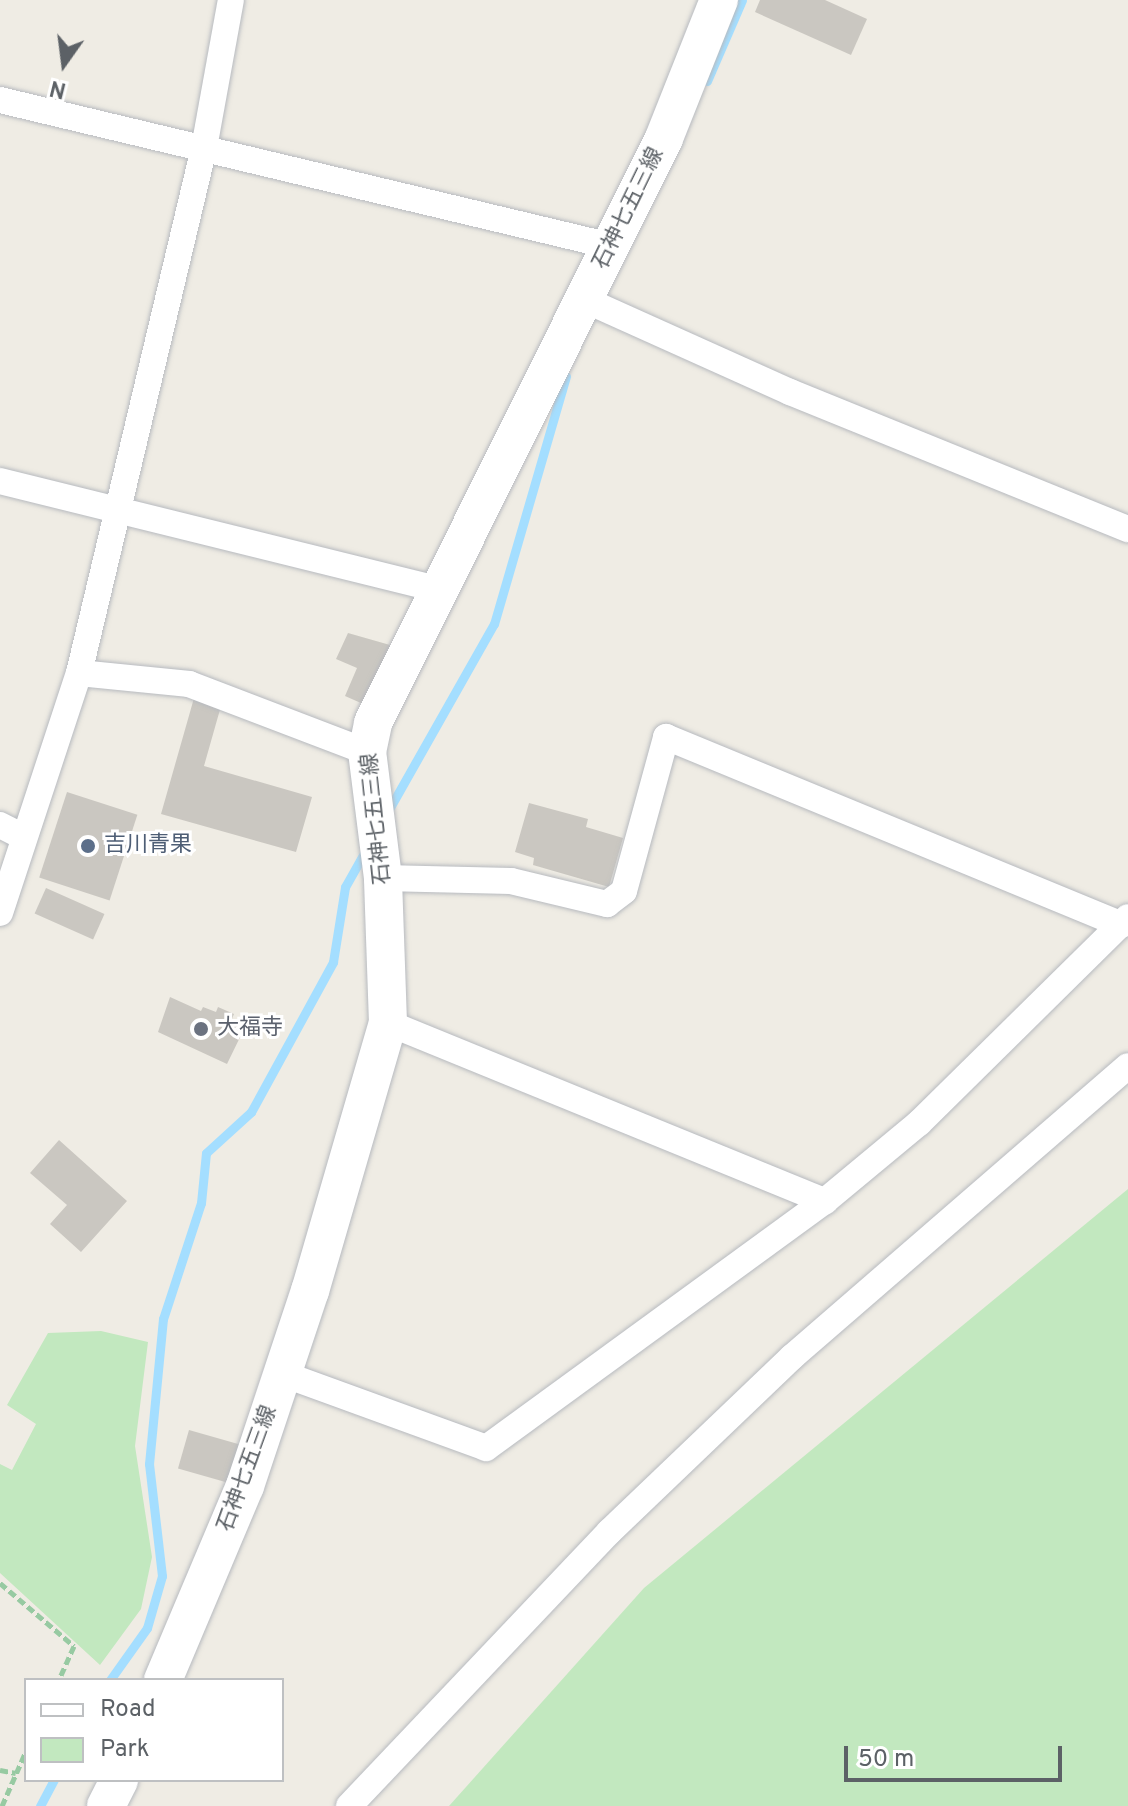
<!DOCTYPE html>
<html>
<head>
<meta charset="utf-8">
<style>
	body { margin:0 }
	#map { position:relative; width:1128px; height:1806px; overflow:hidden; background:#efece4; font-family:Overpass,"Noto Sans JP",sans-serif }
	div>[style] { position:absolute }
	.green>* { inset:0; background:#c2e8bf }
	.stream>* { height:9px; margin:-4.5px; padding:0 4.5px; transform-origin:4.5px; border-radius:4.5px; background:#a4deff }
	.building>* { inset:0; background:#cac7c1; transform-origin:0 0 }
	.path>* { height:5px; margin-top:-2.5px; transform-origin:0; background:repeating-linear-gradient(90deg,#97caa2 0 8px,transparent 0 12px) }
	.roads { filter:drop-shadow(0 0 2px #b7babf) drop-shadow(0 0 2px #b7babf) }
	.minor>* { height:26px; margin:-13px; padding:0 13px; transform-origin:13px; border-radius:13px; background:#fff }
	.secondary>* { height:38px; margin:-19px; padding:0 19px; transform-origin:19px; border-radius:19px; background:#fff }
	.dots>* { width:22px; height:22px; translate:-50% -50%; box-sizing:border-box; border:4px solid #fff; border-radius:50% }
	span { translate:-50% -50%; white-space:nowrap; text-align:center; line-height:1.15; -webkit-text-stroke:6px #fff; paint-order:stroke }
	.street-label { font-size:22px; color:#5c6166 }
	.service-label { font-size:22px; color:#4e5e75 }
	.left { translate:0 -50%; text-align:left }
	.worship-label { font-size:22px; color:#5b616d }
	.legend { position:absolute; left:24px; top:1678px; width:260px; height:104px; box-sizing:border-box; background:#fff; border:2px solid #bec0c2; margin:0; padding:10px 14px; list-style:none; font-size:24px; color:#5c6166 }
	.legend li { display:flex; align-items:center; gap:16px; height:40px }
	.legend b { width:40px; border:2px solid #bec0c2 }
	.north { position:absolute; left:24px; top:24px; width:80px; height:80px; -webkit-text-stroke:6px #fff; paint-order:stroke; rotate:194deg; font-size:22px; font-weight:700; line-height:32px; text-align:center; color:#5c6166 }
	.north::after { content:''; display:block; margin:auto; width:28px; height:36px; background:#5c6166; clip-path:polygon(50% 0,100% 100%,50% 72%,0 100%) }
	.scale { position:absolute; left:844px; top:1746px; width:218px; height:36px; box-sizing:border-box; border:4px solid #5c6166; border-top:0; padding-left:10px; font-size:24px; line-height:28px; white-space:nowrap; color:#5c6166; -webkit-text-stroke:6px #fff; paint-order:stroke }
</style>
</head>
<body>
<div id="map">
	<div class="green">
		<div style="clip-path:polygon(1128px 1189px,1128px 1806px,449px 1806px,644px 1588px)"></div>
		<div style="clip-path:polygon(101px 1331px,148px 1342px,135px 1446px,152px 1557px,141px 1609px,100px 1665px,0 1573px,0 1464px,12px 1470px,36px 1424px,7px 1405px,48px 1333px)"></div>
	</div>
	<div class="stream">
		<div style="left:707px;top:81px;width:88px;rotate:-66.6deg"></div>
		<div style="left:388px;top:811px;width:215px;rotate:-60.5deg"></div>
		<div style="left:494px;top:624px;width:258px;rotate:-73.8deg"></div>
		<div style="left:110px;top:1680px;width:64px;rotate:-54.6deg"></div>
		<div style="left:147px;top:1628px;width:54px;rotate:-73.9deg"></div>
		<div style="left:162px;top:1576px;width:113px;rotate:-96.6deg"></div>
		<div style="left:149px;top:1464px;width:146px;rotate:-84.5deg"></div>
		<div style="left:163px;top:1319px;width:122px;rotate:-71.9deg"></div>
		<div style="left:201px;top:1203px;width:50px;rotate:-84.3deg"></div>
		<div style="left:206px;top:1153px;width:61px;rotate:-42.3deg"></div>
		<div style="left:251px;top:1112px;width:171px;rotate:-61.3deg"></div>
		<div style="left:333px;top:962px;width:76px;rotate:-80.9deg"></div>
		<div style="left:345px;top:887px;width:45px;rotate:-60.6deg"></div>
		<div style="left:40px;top:1806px;width:30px;rotate:-62deg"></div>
	</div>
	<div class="building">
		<div style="clip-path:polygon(760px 0,825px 0,867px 19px,851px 55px,755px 12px)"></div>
		<div style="clip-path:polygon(348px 633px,397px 647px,370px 707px,345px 696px,357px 668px,336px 659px)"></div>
		<div style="clip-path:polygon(194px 698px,221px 706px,204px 766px,312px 797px,296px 852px,161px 814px)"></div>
		<div style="left:67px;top:792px;width:74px;height:90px;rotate:18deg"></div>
		<div style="clip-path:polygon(529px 803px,588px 819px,586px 827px,623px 838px,609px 887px,533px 865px,534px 858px,515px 852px)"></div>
		<div style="left:46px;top:888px;width:64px;height:28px;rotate:24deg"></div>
		<div style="clip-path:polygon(170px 997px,201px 1011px,203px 1007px,216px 1012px,218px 1007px,234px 1014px,231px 1021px,245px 1027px,227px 1064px,158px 1032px)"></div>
		<div style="clip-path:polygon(59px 1140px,127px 1201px,81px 1252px,50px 1224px,67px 1205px,30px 1173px)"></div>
		<div style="left:189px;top:1430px;width:52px;height:40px;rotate:16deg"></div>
	</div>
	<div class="path">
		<div style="left:0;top:1583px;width:97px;rotate:40.4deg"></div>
		<div style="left:74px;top:1646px;width:37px;rotate:114deg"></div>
		<div style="left:0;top:1770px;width:16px;rotate:11deg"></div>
		<div style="left:2px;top:1806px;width:60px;rotate:-66.4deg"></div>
	</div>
	<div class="roads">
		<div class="minor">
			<div style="left:0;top:100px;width:628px;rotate:13.44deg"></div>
			<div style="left:583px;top:299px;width:227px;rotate:24.2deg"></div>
			<div style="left:790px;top:392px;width:365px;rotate:22.1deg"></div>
			<div style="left:0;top:481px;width:450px;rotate:13.9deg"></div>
			<div style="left:79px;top:673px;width:111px;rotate:5.7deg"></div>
			<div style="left:189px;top:684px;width:191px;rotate:20.9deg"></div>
			<div style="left:0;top:825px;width:27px;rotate:27deg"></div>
			<div style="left:383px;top:878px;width:128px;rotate:1.3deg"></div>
			<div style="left:511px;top:881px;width:99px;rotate:13.5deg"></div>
			<div style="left:607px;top:904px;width:21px;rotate:-37deg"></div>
			<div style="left:624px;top:891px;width:160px;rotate:-74.7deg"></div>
			<div style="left:666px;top:737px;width:493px;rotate:22.4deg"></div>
			<div style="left:0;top:913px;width:253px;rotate:-71.8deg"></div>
			<div style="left:79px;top:673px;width:540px;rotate:-76.61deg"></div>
			<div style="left:204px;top:148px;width:150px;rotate:-79.7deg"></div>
			<div style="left:388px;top:1023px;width:472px;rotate:22.2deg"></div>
			<div style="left:283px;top:1374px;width:216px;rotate:20deg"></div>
			<div style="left:486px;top:1448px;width:419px;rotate:-36.1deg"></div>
			<div style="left:825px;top:1201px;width:122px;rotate:-39.7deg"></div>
			<div style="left:919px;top:1123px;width:293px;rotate:-44.6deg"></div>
			<div style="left:349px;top:1806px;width:378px;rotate:-46.5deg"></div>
			<div style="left:609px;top:1532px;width:253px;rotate:-43.7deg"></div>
			<div style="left:792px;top:1357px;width:444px;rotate:-40.9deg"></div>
		</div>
		<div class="secondary">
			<div style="left:163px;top:1680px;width:211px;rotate:-67.1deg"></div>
			<div style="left:245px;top:1486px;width:206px;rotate:-71.6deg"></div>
			<div style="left:310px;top:1291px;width:279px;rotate:-73.8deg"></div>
			<div style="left:388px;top:1023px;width:145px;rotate:-92deg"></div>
			<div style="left:383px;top:878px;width:127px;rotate:-97.2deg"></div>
			<div style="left:367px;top:752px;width:30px;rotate:-78deg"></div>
			<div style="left:373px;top:723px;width:653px;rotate:-63.55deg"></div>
			<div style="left:664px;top:138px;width:149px;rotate:-68.3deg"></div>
			<div style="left:106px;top:1806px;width:29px;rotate:-63deg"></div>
		</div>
	</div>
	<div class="dots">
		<div style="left:88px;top:846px;background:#5c6f8a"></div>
		<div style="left:201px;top:1029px;background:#6b7280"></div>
	</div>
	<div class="street-label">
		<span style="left:629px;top:209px;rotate:-64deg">石神七五三線</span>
		<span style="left:377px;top:819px;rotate:-96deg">石神七五三線</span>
		<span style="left:248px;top:1469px;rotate:-70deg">石神七五三線</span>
	</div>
	<div class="service-label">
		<span class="left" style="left:104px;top:846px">吉川青果</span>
	</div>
	<div class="worship-label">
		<span class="left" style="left:217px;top:1029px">大福寺</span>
	</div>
	<ul class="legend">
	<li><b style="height:10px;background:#fff"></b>Road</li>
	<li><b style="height:22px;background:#c2e8bf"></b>Park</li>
	</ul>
	<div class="north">N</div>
	<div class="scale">50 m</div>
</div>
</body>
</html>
